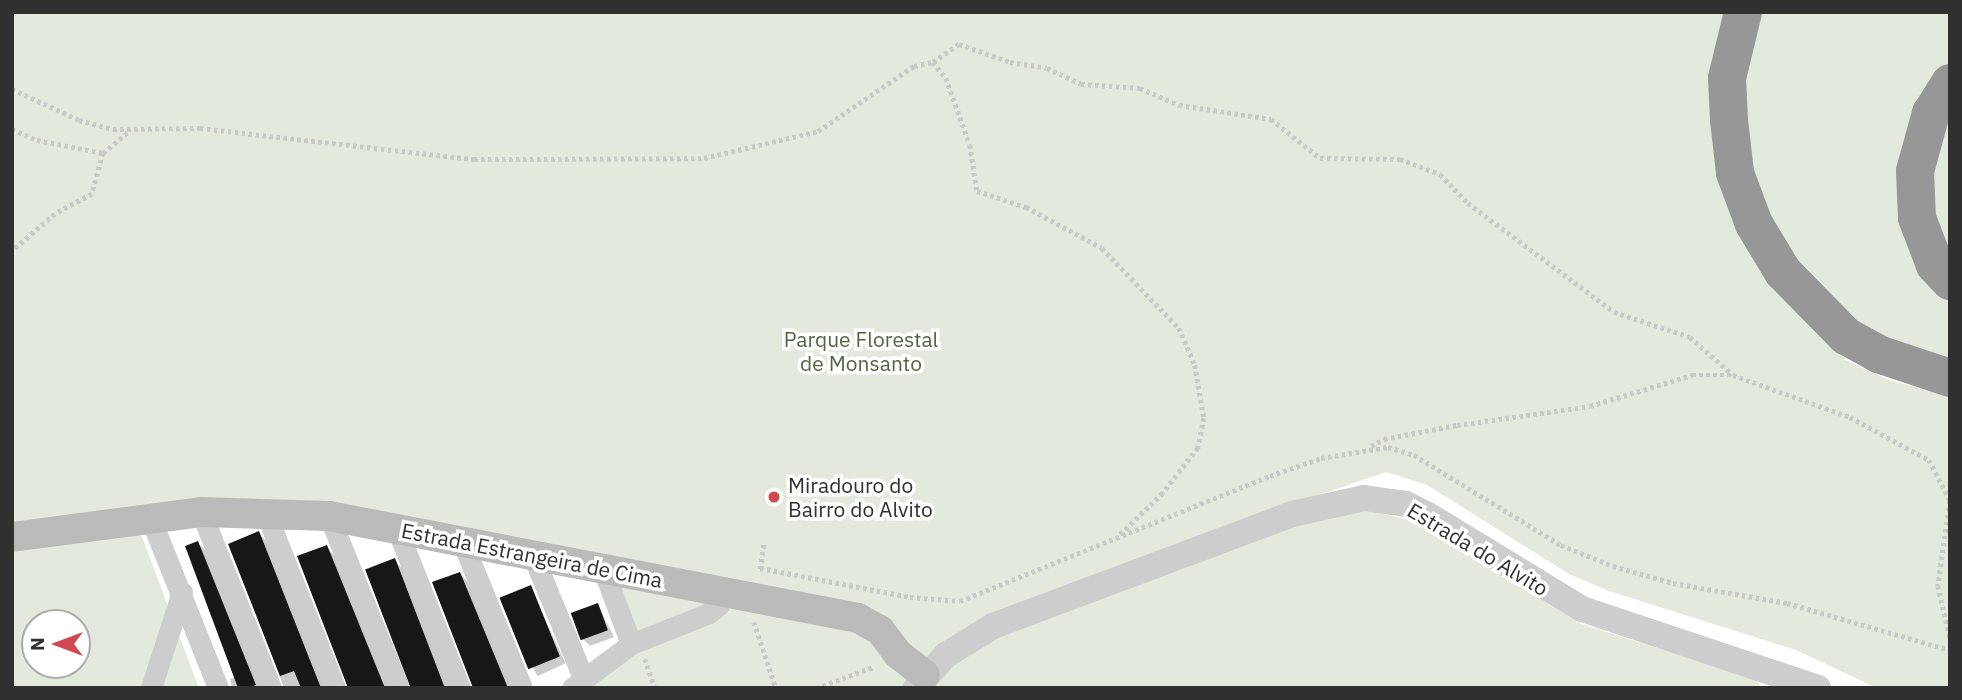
<!DOCTYPE html>
<html>
<head>
<meta charset="utf-8">
<style>
	body { margin:0 }
	#map { position:relative; width:1962px; height:700px; overflow:hidden; background:#fff; font-family:"IBM Plex Sans",sans-serif }
	div>[style] { position:absolute }
	.green>* { inset:0; background:#e3e9dd }
	.shadow>* { inset:0; background:#0003; transform-origin:0 0 }
	.building>* { inset:0; background:#171717; transform-origin:0 0 }
	.path>* { height:4.5px; margin-top:-2.25px; transform-origin:0; background:repeating-linear-gradient(90deg,#cacaca 0 3.5px,transparent 0 7px) }
	.minor>* { height:21px; margin:-10.5px; padding:0 10.5px; transform-origin:10.5px; border-radius:10.5px; background:#cdcdcd }
	.tertiary>* { height:26px; margin:-13px; padding:0 13px; transform-origin:13px; border-radius:13px; background:#cdcdcd }
	.secondary>* { height:30px; margin:-15px; padding:0 15px; transform-origin:15px; border-radius:15px; background:#bababa }
	.motorway>* { height:38px; margin:-19px; padding:0 19px; transform-origin:19px; border-radius:19px; background:#979797 }
	.dots>* { width:19px; height:19px; translate:-50% -50%; box-sizing:border-box; border:4px solid #fff; border-radius:50% }
	span { translate:-50% -50%; white-space:nowrap; text-align:center; line-height:1.15; -webkit-text-stroke:7px #fff; paint-order:stroke }
	.park-label { font-size:21px; color:#536742 }
	.poi-label { font-size:21px; color:#303030 }
	.left { translate:0 -50%; text-align:left }
	.street-label { font-size:21px; color:#303030 }
	.frame { position:absolute; inset:0; border:14px solid #303030; pointer-events:none }
	.north { position:absolute; left:21px; top:609px; width:70px; height:70px; box-sizing:border-box; background:#fff; border:2px solid #acacac; border-radius:50%; rotate:270deg; font-size:19px; font-weight:700; line-height:28px; text-align:center; color:#303030 }
	.north::after { content:''; display:block; margin:auto; width:24px; height:32px; background:#d24850; clip-path:polygon(50% 0,100% 100%,50% 72%,0 100%) }
</style>
</head>
<body>
<div id="map">
	<div class="green">
		<div style="clip-path:polygon(evenodd,12px 12px,1950px 12px,1950px 366px,1843px 359px,1889px 380px,1950px 397px,1950px 688px,1877px 688px,1796px 650px,1609px 591px,1569px 574px,1427px 485px,1386px 472px,1246px 520px,1177px 571px,1299px 523px,1363px 508px,1419px 523px,1581px 624px,1756px 679px,1761px 688px,576px 688px,639px 648px,614px 581px,274px 514px,134px 516px,199px 688px,12px 688px,12px 12px,35px 623px,77px 623px,77px 665px,35px 665px,35px 623px)"></div>
	</div>
	<div class="shadow">
		<div style="clip-path:polygon(259px 533px,267px 542px,326px 688px,284px 688px,230px 545px)"></div>
		<div style="clip-path:polygon(198px 543px,206px 551px,262px 688px,232px 688px,230px 679px,236px 677px)"></div>
		<div style="clip-path:polygon(326px 547px,334px 555px,390px 688px,348px 688px)"></div>
		<div style="clip-path:polygon(394px 560px,402px 568px,451px 688px,412px 688px)"></div>
		<div style="clip-path:polygon(460px 574px,468px 582px,511px 686px,473px 688px)"></div>
		<div style="left:530px;top:587px;width:84px;height:31px;rotate:65deg"></div>
		<div style="clip-path:polygon(598px 605px,614px 637px,590px 646px,583px 639px)"></div>
	</div>
	<div class="building">
		<div style="clip-path:polygon(259px 531px,321px 688px,301px 688px,294px 671px,280px 676px,228px 544px)"></div>
		<div style="clip-path:polygon(198px 541px,256px 685px,248px 688px,238px 688px,185px 546px)"></div>
		<div style="clip-path:polygon(327px 545px,385px 688px,348px 688px,297px 556px)"></div>
		<div style="left:395px;top:558px;width:140px;height:32px;rotate:69deg"></div>
		<div style="clip-path:polygon(460px 572px,508px 688px,473px 688px,432px 582px)"></div>
		<div style="left:531px;top:585px;width:77px;height:34px;rotate:68deg"></div>
		<div style="left:598px;top:603px;width:29px;height:29px;rotate:70deg"></div>
	</div>
	<div class="path">
		<div style="left:933px;top:62px;width:32px;rotate:-35deg"></div>
		<div style="left:959px;top:44px;width:54px;rotate:19.4deg"></div>
		<div style="left:1010px;top:62px;width:37px;rotate:9deg"></div>
		<div style="left:1047px;top:68px;width:38px;rotate:25deg"></div>
		<div style="left:1081px;top:84px;width:59px;rotate:3.9deg"></div>
		<div style="left:1140px;top:88px;width:43px;rotate:23.6deg"></div>
		<div style="left:1179px;top:105px;width:93px;rotate:8.7deg"></div>
		<div style="left:1271px;top:119px;width:63px;rotate:38.5deg"></div>
		<div style="left:1320px;top:158px;width:80px;rotate:0.7deg"></div>
		<div style="left:1400px;top:159px;width:43px;rotate:20.6deg"></div>
		<div style="left:1440px;top:174px;width:40px;rotate:46deg"></div>
		<div style="left:1468px;top:203px;width:182px;rotate:36.7deg"></div>
		<div style="left:1614px;top:312px;width:80px;rotate:18.2deg"></div>
		<div style="left:1690px;top:337px;width:57px;rotate:41.5deg"></div>
		<div style="left:1733px;top:375px;width:124px;rotate:19.7deg"></div>
		<div style="left:1850px;top:417px;width:90px;rotate:28.6deg"></div>
		<div style="left:1929px;top:460px;width:45px;rotate:62.3deg"></div>
		<div style="left:12px;top:89px;width:74px;rotate:24.8deg"></div>
		<div style="left:79px;top:120px;width:35px;rotate:15deg"></div>
		<div style="left:113px;top:129px;width:87px;rotate:-0.7deg"></div>
		<div style="left:200px;top:128px;width:276px;rotate:6.5deg"></div>
		<div style="left:474px;top:159px;width:230px;rotate:-0.2deg"></div>
		<div style="left:704px;top:158px;width:117px;rotate:-13.3deg"></div>
		<div style="left:818px;top:131px;width:116px;rotate:-34.1deg"></div>
		<div style="left:914px;top:66px;width:19px;rotate:-12deg"></div>
		<div style="left:933px;top:62px;width:21px;rotate:51deg"></div>
		<div style="left:946px;top:78px;width:71px;rotate:70.3deg"></div>
		<div style="left:970px;top:145px;width:47px;rotate:81.3deg"></div>
		<div style="left:977px;top:191px;width:52px;rotate:18.1deg"></div>
		<div style="left:1026px;top:207px;width:86px;rotate:28.3deg"></div>
		<div style="left:1102px;top:248px;width:111px;rotate:46.1deg"></div>
		<div style="left:1179px;top:328px;width:40px;rotate:66.6deg"></div>
		<div style="left:1195px;top:365px;width:54px;rotate:80.4deg"></div>
		<div style="left:1204px;top:418px;width:31px;rotate:101deg"></div>
		<div style="left:1198px;top:448px;width:57px;rotate:127.9deg"></div>
		<div style="left:1163px;top:493px;width:63px;rotate:135.6deg"></div>
		<div style="left:12px;top:129px;width:27px;rotate:24deg"></div>
		<div style="left:37px;top:140px;width:67px;rotate:11.1deg"></div>
		<div style="left:103px;top:153px;width:42px;rotate:105deg"></div>
		<div style="left:92px;top:194px;width:42px;rotate:151.6deg"></div>
		<div style="left:55px;top:214px;width:57px;rotate:139.3deg"></div>
		<div style="left:103px;top:153px;width:34px;rotate:-40deg"></div>
		<div style="left:1371px;top:446px;width:15px;rotate:-28deg"></div>
		<div style="left:1384px;top:439px;width:74px;rotate:-10.9deg"></div>
		<div style="left:1457px;top:425px;width:134px;rotate:-8.1deg"></div>
		<div style="left:1590px;top:406px;width:107px;rotate:-16.9deg"></div>
		<div style="left:1692px;top:375px;width:41px"></div>
		<div style="left:1950px;top:501px;width:86px;rotate:98deg"></div>
		<div style="left:1938px;top:586px;width:53px;rotate:77deg"></div>
		<div style="left:760px;top:568px;width:153px;rotate:10.9deg"></div>
		<div style="left:910px;top:597px;width:50px;rotate:4.6deg"></div>
		<div style="left:960px;top:601px;width:334px;rotate:-22deg"></div>
		<div style="left:1270px;top:476px;width:54px;rotate:-19.4deg"></div>
		<div style="left:1321px;top:458px;width:68px;rotate:-9.3deg"></div>
		<div style="left:1388px;top:447px;width:27px;rotate:17deg"></div>
		<div style="left:1414px;top:455px;width:172px;rotate:31.5deg"></div>
		<div style="left:1561px;top:545px;width:56px;rotate:22deg"></div>
		<div style="left:1613px;top:566px;width:62px;rotate:15.8deg"></div>
		<div style="left:1673px;top:583px;width:116px;rotate:10deg"></div>
		<div style="left:1787px;top:603px;width:170px;rotate:16.1deg"></div>
		<div style="left:760px;top:569px;width:27px;rotate:-82deg"></div>
		<div style="left:754px;top:622px;width:70px;rotate:71.6deg"></div>
		<div style="left:645px;top:659px;width:31px;rotate:71deg"></div>
		<div style="left:816px;top:688px;width:61px;rotate:-20.2deg"></div>
	</div>
	<div class="minor">
		<div style="left:265px;top:511px;width:190px;rotate:68.4deg"></div>
		<div style="left:201px;top:512px;width:189px;rotate:68.3deg"></div>
		<div style="left:329px;top:516px;width:186px;rotate:67.9deg"></div>
		<div style="left:150px;top:517px;width:184px;rotate:68.3deg"></div>
		<div style="left:397px;top:529px;width:171px;rotate:68.4deg"></div>
		<div style="left:462px;top:541px;width:159px;rotate:67.8deg"></div>
		<div style="left:533px;top:556px;width:134px;rotate:67.6deg"></div>
		<div style="left:603px;top:569px;width:80px;rotate:69.5deg"></div>
		<div style="left:151px;top:688px;width:101px;rotate:-72.1deg"></div>
		<div style="left:572px;top:688px;width:74px;rotate:-36.7deg"></div>
		<div style="left:631px;top:644px;width:84px;rotate:-21.7deg"></div>
		<div style="left:709px;top:613px;width:13px;rotate:-39deg"></div>
		<div style="left:719px;top:605px;width:14px;rotate:-73deg"></div>
	</div>
	<div class="tertiary">
		<div style="left:916px;top:688px;width:45px;rotate:-47.7deg"></div>
		<div style="left:946px;top:655px;width:55px;rotate:-31.7deg"></div>
		<div style="left:993px;top:626px;width:319px;rotate:-20.5deg"></div>
		<div style="left:1292px;top:514px;width:74px;rotate:-12.5deg"></div>
		<div style="left:1364px;top:498px;width:42px;rotate:8.1deg"></div>
		<div style="left:1406px;top:504px;width:25px;rotate:27deg"></div>
		<div style="left:1428px;top:515px;width:180px;rotate:31.4deg"></div>
		<div style="left:1582px;top:609px;width:249px;rotate:18.5deg"></div>
	</div>
	<div class="secondary">
		<div style="left:12px;top:537px;width:191px;rotate:-7.5deg"></div>
		<div style="left:201px;top:512px;width:128px;rotate:1.8deg"></div>
		<div style="left:329px;top:516px;width:539px;rotate:10.91deg"></div>
		<div style="left:858px;top:618px;width:25px;rotate:29deg"></div>
		<div style="left:880px;top:630px;width:30px;rotate:53deg"></div>
		<div style="left:898px;top:654px;width:34px;rotate:38deg"></div>
	</div>
	<div class="motorway">
		<div style="left:1743px;top:12px;width:68px;rotate:103.6deg"></div>
		<div style="left:1727px;top:78px;width:42px;rotate:87.3deg"></div>
		<div style="left:1729px;top:120px;width:53px;rotate:83.5deg"></div>
		<div style="left:1735px;top:173px;width:54px;rotate:69.6deg"></div>
		<div style="left:1754px;top:224px;width:56px;rotate:58.9deg"></div>
		<div style="left:1783px;top:272px;width:90px;rotate:45.5deg"></div>
		<div style="left:1846px;top:336px;width:37px;rotate:29deg"></div>
		<div style="left:1878px;top:354px;width:76px;rotate:18.4deg"></div>
		<div style="left:1950px;top:83px;width:36px;rotate:122deg"></div>
		<div style="left:1931px;top:113px;width:60px;rotate:105.4deg"></div>
		<div style="left:1915px;top:171px;width:47px;rotate:87.6deg"></div>
		<div style="left:1917px;top:218px;width:50px;rotate:69deg"></div>
		<div style="left:1935px;top:265px;width:22px;rotate:47deg"></div>
	</div>
	<div class="dots">
		<div style="left:774px;top:497px;background:#d24850"></div>
	</div>
	<div class="park-label">
		<span style="left:861px;top:351px">Parque Florestal<br>de Monsanto</span>
	</div>
	<div class="poi-label">
		<span class="left" style="left:788px;top:497px">Miradouro do<br>Bairro do Alvito</span>
	</div>
	<div class="street-label">
		<span style="left:1478px;top:549px;rotate:31deg">Estrada do Alvito</span>
		<span style="left:532px;top:555px;rotate:11deg">Estrada Estrangeira de Cima</span>
	</div>
	<div class="frame"></div>
	<div class="north">N</div>
</div>
</body>
</html>
